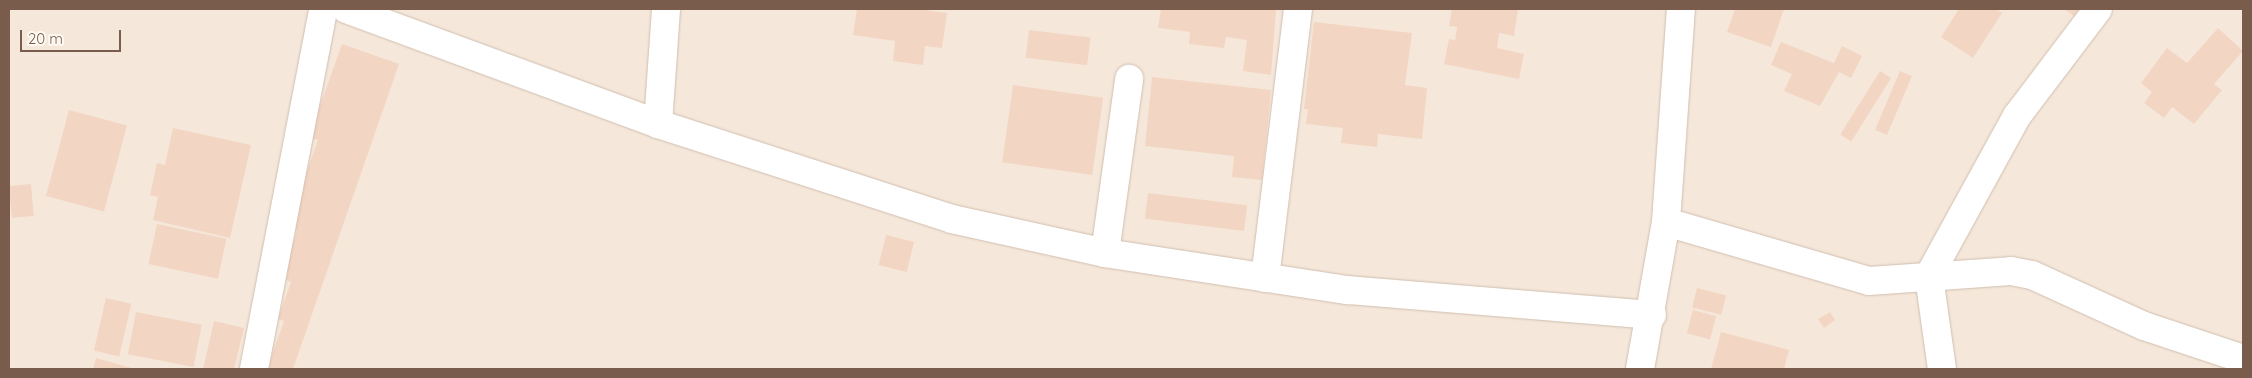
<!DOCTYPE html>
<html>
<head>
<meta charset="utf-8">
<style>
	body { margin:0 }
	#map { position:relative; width:2252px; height:378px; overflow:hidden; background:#fdf6ec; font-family:Quicksand,sans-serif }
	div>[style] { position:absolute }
	.residential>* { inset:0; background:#f5e8da; transform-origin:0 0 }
	.building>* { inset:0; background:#f3d5c3; transform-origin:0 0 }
	.roads { filter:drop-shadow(0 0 1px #d1beb0) drop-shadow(0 0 1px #d1beb0) }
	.minor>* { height:28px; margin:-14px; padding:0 14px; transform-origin:14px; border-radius:14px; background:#fff }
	span { translate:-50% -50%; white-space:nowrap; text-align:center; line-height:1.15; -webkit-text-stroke:4.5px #fffaf3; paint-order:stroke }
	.frame { position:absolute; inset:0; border:10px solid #7a5c4d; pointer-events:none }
	.scale { position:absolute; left:20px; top:30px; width:101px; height:22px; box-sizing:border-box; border:2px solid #7a5c4d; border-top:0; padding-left:6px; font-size:15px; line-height:18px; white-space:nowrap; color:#7a5c4d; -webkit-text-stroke:4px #fffaf3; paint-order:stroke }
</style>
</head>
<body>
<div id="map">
	<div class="residential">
		<div style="left:9px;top:9px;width:2234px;height:360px"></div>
	</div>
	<div class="building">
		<div style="clip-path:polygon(857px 9px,917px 9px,947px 13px,942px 48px,925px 46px,923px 65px,893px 61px,895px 41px,853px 35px)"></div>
		<div style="clip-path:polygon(1161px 9px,1276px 10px,1271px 75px,1243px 71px,1247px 40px,1226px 37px,1224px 48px,1189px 44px,1190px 32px,1158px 28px)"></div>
		<div style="clip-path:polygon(1452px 9px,1518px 9px,1514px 36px,1499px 33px,1497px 48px,1524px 54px,1519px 79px,1444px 64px,1449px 39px,1455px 40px,1457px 27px,1449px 26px)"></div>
		<div style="clip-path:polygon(1735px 9px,1784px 9px,1771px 47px,1727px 32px)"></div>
		<div style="clip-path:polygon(1959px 9px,1996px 9px,2002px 13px,1973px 58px,1941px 37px)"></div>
		<div style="clip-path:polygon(2064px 9px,2080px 9px,2074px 16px)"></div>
		<div style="clip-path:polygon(1314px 22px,1412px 33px,1405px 85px,1427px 88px,1422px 139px,1378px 134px,1377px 147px,1341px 143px,1343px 128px,1306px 124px,1308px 109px,1304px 109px)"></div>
		<div style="clip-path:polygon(2218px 28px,2243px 51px,2214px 84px,2222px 90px,2194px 124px,2172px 107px,2164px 118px,2144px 103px,2152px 92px,2141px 83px,2167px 48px,2187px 63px)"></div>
		<div style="left:1029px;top:30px;width:62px;height:28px;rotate:7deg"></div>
		<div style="clip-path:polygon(1781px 42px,1834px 63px,1842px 46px,1862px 56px,1851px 78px,1839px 72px,1820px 106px,1784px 91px,1792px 74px,1771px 65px)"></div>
		<div style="clip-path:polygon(342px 44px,399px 64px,293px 369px,267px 369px,284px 321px,278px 319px,291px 282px,281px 278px,297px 231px,287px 227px,318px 140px,309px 137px)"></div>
		<div style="left:1880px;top:71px;width:13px;height:75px;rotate:32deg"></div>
		<div style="left:1900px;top:71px;width:13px;height:64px;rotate:23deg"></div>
		<div style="clip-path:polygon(1152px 77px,1271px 90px,1262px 180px,1232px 177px,1234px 156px,1145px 146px)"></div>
		<div style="left:1013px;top:85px;width:91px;height:78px;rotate:8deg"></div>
		<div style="left:69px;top:110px;width:60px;height:89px;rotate:15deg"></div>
		<div style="clip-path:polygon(173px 128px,251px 145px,230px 238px,153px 220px,158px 197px,150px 195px,157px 163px,165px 165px)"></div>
		<div style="left:31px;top:184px;width:32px;height:22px;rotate:85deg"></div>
		<div style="left:1148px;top:193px;width:100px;height:26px;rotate:7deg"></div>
		<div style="left:157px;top:224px;width:71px;height:41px;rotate:12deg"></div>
		<div style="left:886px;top:235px;width:29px;height:31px;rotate:14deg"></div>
		<div style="left:1697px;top:288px;width:30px;height:20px;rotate:14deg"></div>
		<div style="left:106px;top:298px;width:26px;height:54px;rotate:13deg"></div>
		<div style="left:1693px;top:310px;width:24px;height:24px;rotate:15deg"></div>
		<div style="left:136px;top:312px;width:67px;height:43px;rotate:11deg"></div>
		<div style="clip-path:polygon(1830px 312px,1835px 320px,1824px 328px,1818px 319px)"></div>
		<div style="clip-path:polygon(214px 321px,244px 328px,234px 369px,203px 369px)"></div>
		<div style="clip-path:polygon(1721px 332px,1789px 350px,1784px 369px,1711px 369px)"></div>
		<div style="clip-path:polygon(96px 358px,135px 369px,93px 369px)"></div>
	</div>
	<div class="roads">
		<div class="minor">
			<div style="left:346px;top:9px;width:333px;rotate:20.2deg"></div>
			<div style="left:658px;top:124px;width:309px;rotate:17.9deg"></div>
			<div style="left:952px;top:219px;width:157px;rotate:12.5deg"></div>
			<div style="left:1105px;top:253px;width:246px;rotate:8.7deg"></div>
			<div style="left:1348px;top:290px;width:305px;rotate:4.7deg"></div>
			<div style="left:658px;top:124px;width:115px;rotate:-86deg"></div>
			<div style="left:1666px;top:222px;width:211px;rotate:16.2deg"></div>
			<div style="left:1869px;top:281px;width:142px;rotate:-4deg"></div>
			<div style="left:2011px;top:271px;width:21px;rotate:11deg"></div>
			<div style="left:2032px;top:275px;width:123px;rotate:24.5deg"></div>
			<div style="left:2144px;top:326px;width:104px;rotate:18.4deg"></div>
			<div style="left:1105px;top:253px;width:176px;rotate:-82.1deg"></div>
			<div style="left:1265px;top:278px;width:271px;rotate:-83deg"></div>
			<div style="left:254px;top:369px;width:367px;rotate:-79.1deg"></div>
			<div style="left:1640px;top:369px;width:149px;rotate:-80deg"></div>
			<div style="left:1666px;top:222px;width:214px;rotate:-86deg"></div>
			<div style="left:1942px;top:369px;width:94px;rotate:-98deg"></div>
			<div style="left:1929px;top:276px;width:183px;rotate:-61.2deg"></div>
			<div style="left:2017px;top:116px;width:134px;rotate:-52.9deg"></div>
		</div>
	</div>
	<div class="frame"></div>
	<div class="scale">20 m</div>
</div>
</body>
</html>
